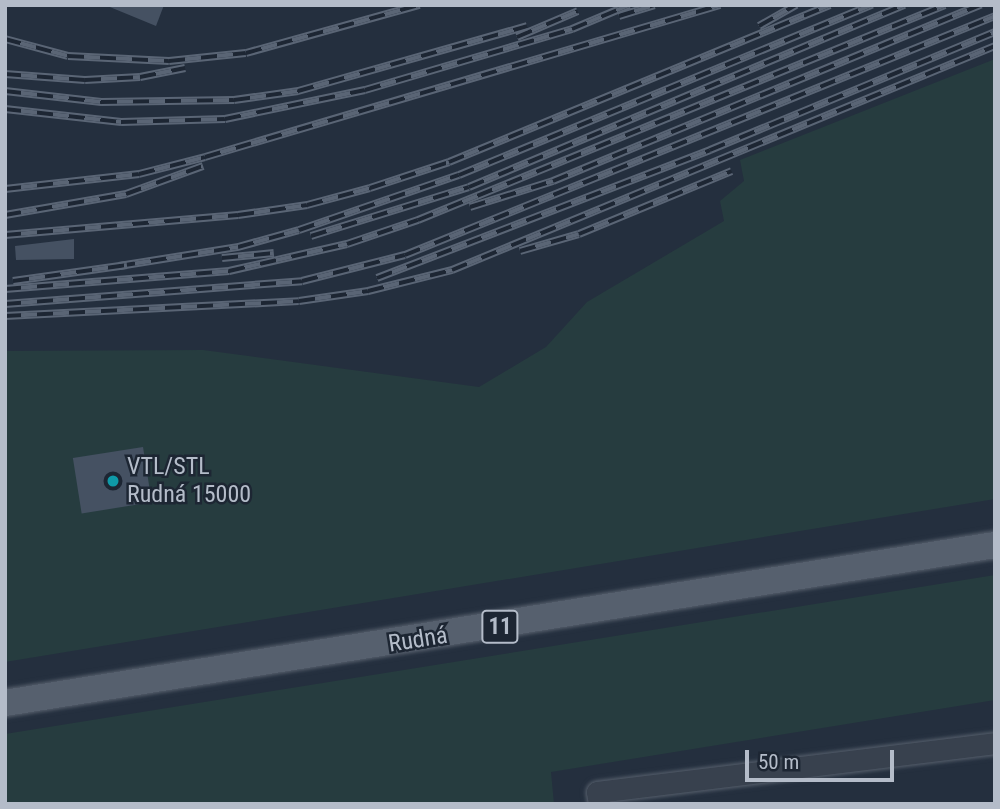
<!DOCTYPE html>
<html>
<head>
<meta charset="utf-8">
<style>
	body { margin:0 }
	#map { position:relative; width:1000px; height:809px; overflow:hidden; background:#242f3e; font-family:"Roboto Condensed",sans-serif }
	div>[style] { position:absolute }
	.green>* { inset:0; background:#263c3f }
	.building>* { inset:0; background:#455162; transform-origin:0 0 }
	.roads { filter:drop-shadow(0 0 2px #565f6c) drop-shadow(0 0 2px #565f6c) }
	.minor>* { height:21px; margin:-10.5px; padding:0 10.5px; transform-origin:10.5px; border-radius:10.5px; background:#38414e }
	.major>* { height:26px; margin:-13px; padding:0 13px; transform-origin:13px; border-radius:13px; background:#56606e }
	.rail>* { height:8px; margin-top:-4px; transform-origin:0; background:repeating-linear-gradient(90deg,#1d2633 0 16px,#5a6575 0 32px); box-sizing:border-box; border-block:2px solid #5a6575 }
	.dots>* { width:19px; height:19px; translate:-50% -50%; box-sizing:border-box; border:4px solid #1d2633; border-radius:50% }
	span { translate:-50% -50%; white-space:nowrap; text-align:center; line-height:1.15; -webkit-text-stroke:5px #1d2633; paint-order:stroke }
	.shield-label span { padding:2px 5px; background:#1d2633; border:2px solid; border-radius:5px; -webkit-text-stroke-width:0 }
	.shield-label { font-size:23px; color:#b4bcc9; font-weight:700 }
	.poi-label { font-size:24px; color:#b4bcc9 }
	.left { translate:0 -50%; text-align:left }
	.street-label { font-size:24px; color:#b4bcc9 }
	.frame { position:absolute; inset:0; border:7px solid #b4bcc9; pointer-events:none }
	.scale { position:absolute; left:745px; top:750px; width:149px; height:32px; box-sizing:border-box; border:4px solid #b4bcc9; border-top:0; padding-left:9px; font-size:21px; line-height:24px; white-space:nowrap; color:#b4bcc9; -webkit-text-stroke:5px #1d2633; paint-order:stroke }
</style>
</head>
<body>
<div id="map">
	<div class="green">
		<div style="clip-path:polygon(995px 59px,995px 499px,5px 662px,5px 351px,203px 350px,479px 387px,546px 347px,587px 302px,724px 221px,720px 201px,744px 181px,740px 160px)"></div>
		<div style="clip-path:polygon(995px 575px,995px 700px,551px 772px,554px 804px,5px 804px,5px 734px)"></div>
	</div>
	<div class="building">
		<div style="clip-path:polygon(105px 5px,164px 5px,156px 26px)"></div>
		<div style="clip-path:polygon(74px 239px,74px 259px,16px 260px,15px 246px)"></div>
		<div style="left:143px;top:447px;width:56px;height:71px;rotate:81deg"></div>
	</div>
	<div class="roads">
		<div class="minor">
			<div style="left:599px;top:804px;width:12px;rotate:-99deg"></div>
			<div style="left:597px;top:792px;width:401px;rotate:-7deg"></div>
		</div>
		<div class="major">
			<div style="left:5px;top:703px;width:1003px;rotate:-9.07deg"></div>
		</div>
	</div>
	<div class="rail">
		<div style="left:619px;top:16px;width:37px;rotate:-17deg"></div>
		<div style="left:759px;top:26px;width:43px;rotate:-29.6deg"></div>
		<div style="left:517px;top:37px;width:66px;rotate:-23.1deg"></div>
		<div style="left:5px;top:39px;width:65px;rotate:15.1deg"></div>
		<div style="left:68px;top:56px;width:101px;rotate:2.8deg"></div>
		<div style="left:169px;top:61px;width:77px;rotate:-5.9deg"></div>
		<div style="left:246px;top:53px;width:180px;rotate:-15.5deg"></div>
		<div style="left:5px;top:74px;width:80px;rotate:4.3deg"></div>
		<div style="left:85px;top:80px;width:55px;rotate:-3.1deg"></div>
		<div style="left:140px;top:77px;width:46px;rotate:-11.3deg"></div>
		<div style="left:5px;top:91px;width:97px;rotate:6.5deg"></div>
		<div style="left:101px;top:102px;width:133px;rotate:-0.9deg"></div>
		<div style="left:234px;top:100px;width:65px;rotate:-8deg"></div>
		<div style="left:298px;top:91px;width:238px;rotate:-15.8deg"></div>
		<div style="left:5px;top:109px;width:117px;rotate:6.4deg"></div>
		<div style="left:121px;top:122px;width:104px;rotate:-1.7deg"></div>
		<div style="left:225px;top:119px;width:143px;rotate:-11.7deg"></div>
		<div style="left:365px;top:90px;width:216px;rotate:-16.4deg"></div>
		<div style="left:572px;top:29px;width:62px;rotate:-22.8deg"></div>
		<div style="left:5px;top:189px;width:135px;rotate:-6.4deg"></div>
		<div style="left:139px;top:174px;width:68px;rotate:-14.4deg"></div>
		<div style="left:205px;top:157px;width:537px;rotate:-16.44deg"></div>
		<div style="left:470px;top:207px;width:87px;rotate:-17.4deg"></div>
		<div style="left:553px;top:181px;width:463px;rotate:-22.4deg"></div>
		<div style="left:5px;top:215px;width:123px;rotate:-9.8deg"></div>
		<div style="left:126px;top:194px;width:82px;rotate:-20deg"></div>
		<div style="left:5px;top:235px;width:234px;rotate:-4.9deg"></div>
		<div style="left:238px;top:215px;width:70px;rotate:-8.2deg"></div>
		<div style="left:307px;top:205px;width:65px;rotate:-15.1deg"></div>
		<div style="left:370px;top:188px;width:83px;rotate:-18.2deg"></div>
		<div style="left:449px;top:162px;width:412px;rotate:-22.4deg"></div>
		<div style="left:311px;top:236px;width:165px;rotate:-17.2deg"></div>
		<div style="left:469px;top:187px;width:472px;rotate:-22.7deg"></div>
		<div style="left:520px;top:251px;width:61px;rotate:-16.1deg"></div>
		<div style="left:579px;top:234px;width:165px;rotate:-22.4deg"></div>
		<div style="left:222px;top:258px;width:52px;rotate:-5.5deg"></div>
		<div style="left:119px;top:266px;width:121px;rotate:-9.1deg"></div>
		<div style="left:238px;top:247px;width:63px;rotate:-15.6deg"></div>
		<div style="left:299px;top:230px;width:169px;rotate:-19deg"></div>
		<div style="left:459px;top:175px;width:447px;rotate:-22.4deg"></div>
		<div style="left:377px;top:278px;width:357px;rotate:-21deg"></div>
		<div style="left:710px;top:150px;width:308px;rotate:-22.5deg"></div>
		<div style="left:13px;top:281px;width:115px;rotate:-8deg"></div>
		<div style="left:5px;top:289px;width:225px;rotate:-4.6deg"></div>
		<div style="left:229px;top:271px;width:121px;rotate:-12.9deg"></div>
		<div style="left:347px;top:244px;width:75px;rotate:-18.7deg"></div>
		<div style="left:418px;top:220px;width:569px;rotate:-22.19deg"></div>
		<div style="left:5px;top:304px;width:298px;rotate:-4.4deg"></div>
		<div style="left:302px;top:281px;width:106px;rotate:-14.2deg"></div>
		<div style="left:405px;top:255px;width:637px;rotate:-22.05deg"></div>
		<div style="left:5px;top:316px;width:294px;rotate:-2.9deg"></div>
		<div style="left:299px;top:301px;width:70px;rotate:-8.2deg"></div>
		<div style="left:368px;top:291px;width:87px;rotate:-14deg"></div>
		<div style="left:452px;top:270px;width:587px;rotate:-22.42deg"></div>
	</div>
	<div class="dots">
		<div style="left:113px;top:481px;background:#0f9aa8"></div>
	</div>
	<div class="shield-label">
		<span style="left:500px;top:627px">11</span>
	</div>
	<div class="poi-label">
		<span class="left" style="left:127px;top:481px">VTL/STL<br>Rudná 15000</span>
	</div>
	<div class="street-label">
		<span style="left:418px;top:640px;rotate:-9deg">Rudná</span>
	</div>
	<div class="frame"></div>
	<div class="scale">50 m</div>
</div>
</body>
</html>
